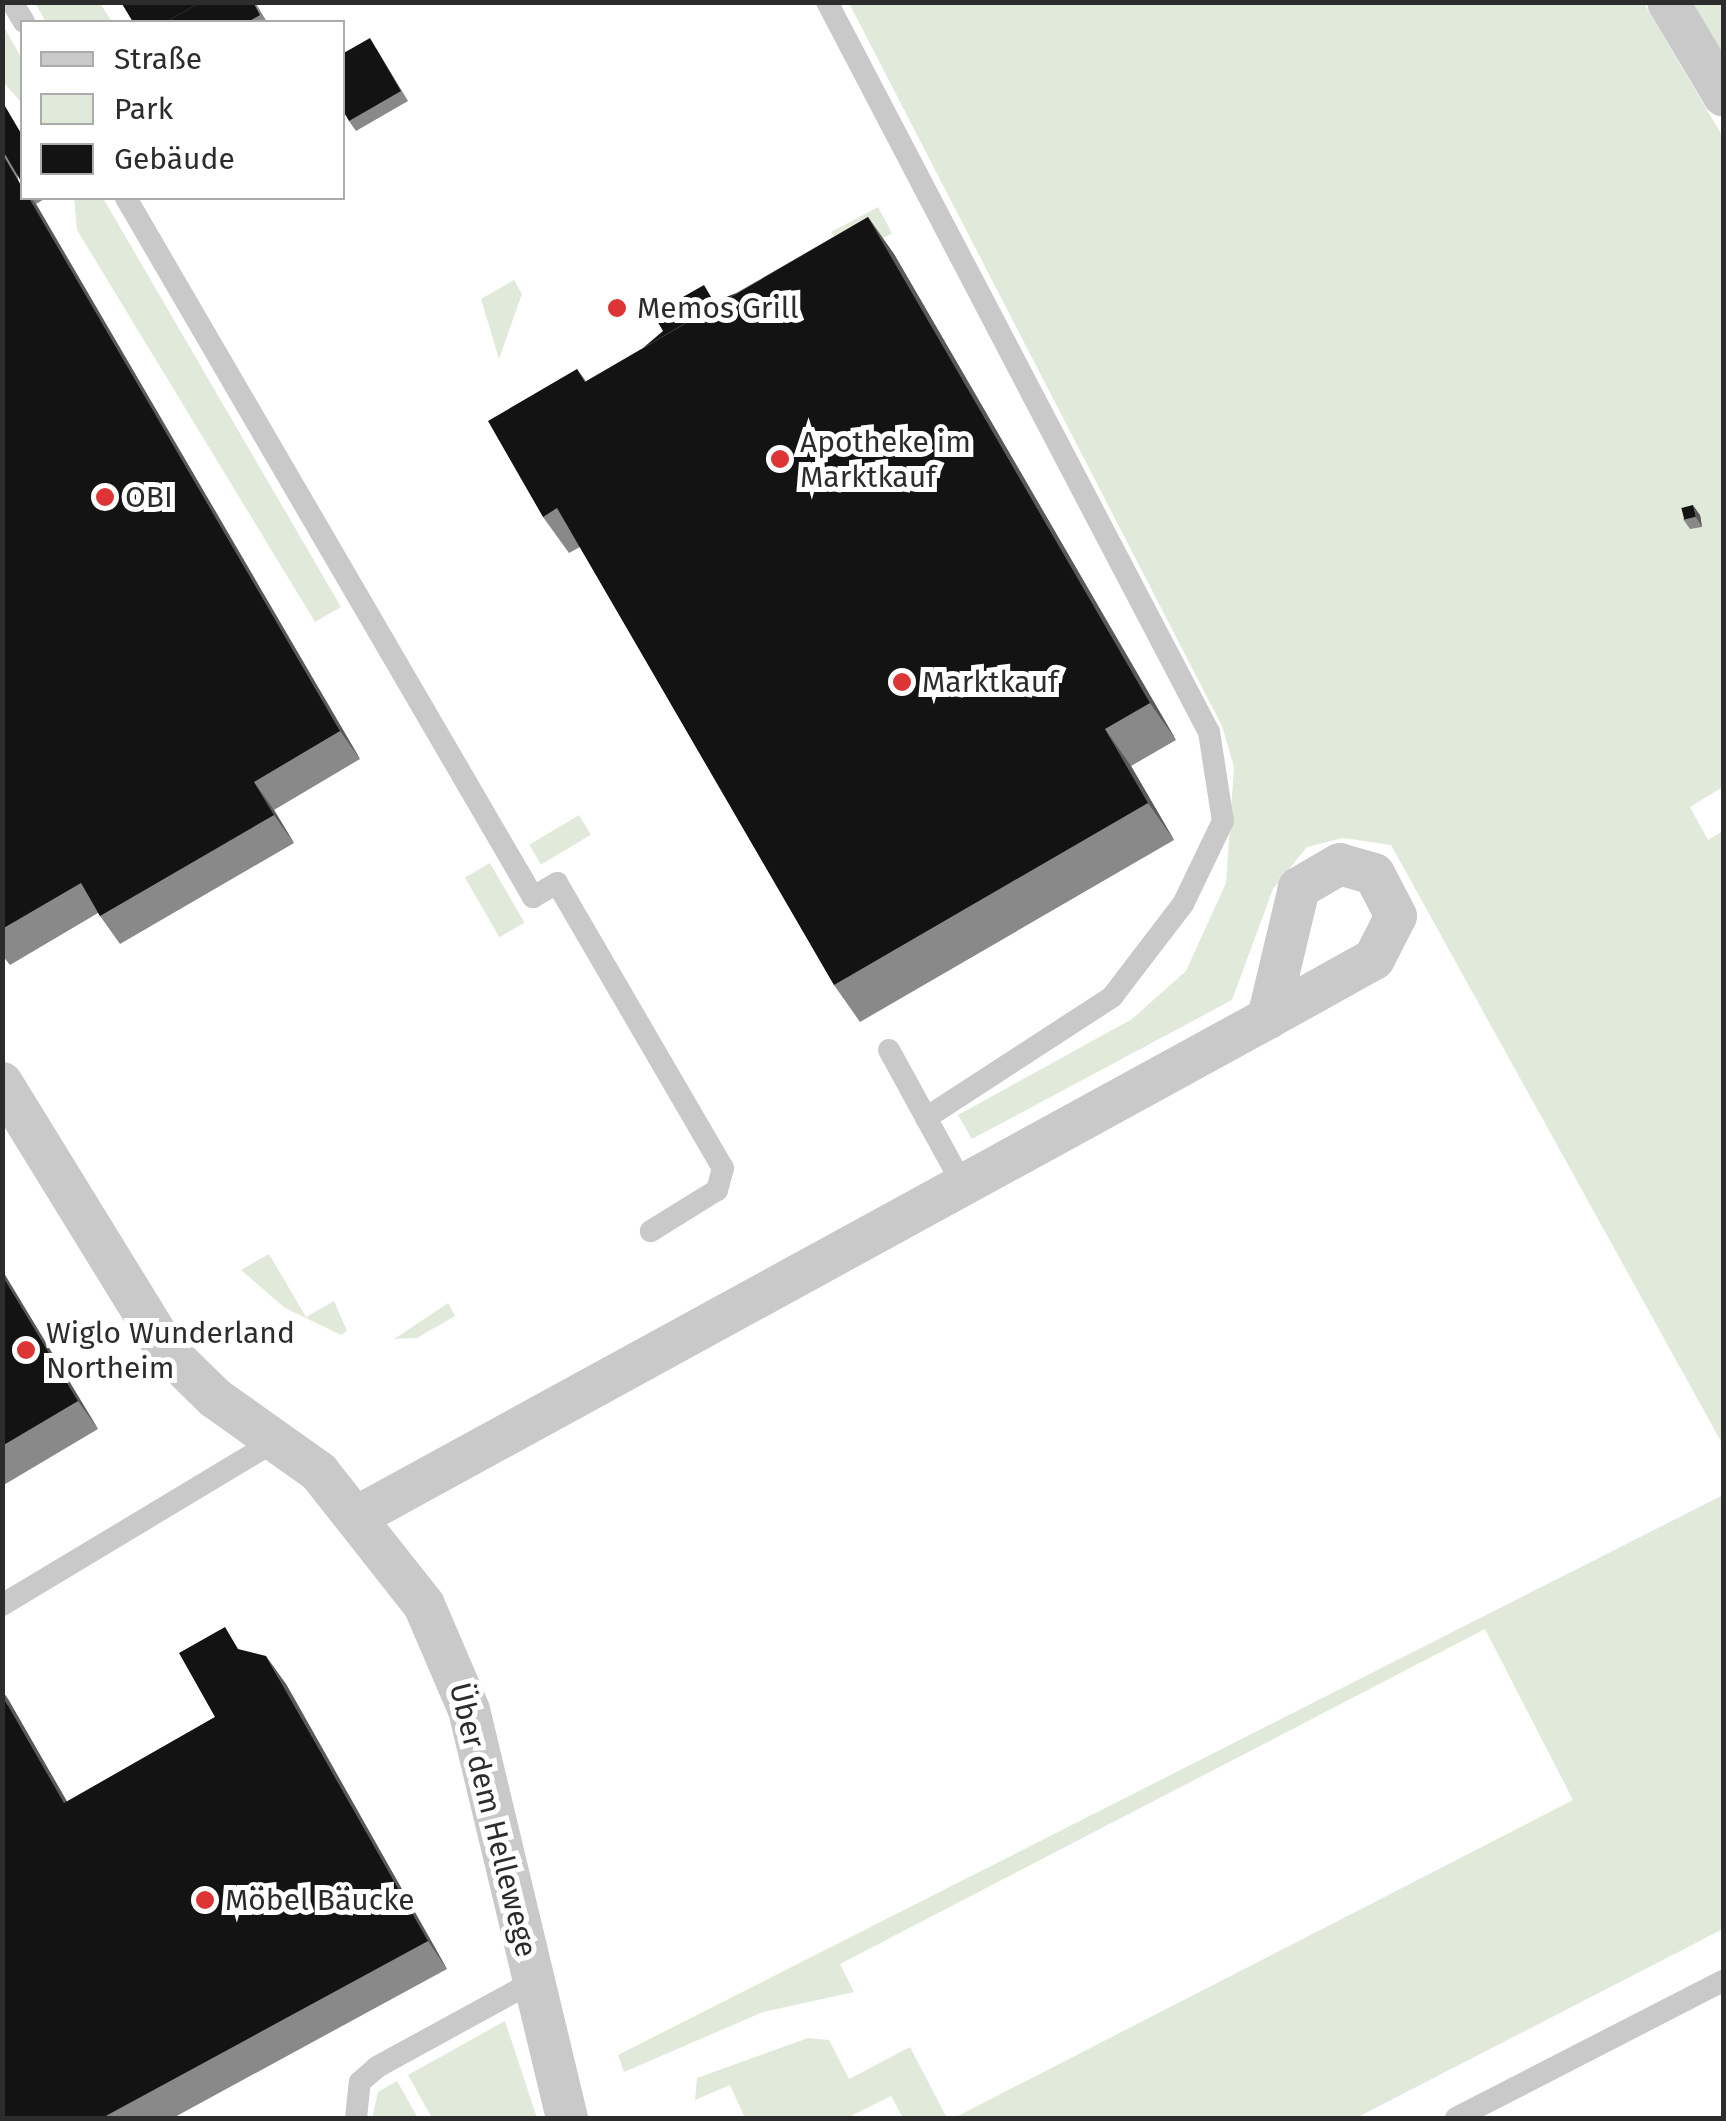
<!DOCTYPE html>
<html>
<head>
<meta charset="utf-8">
<style>
	body { margin:0 }
	#map { position:relative; width:1726px; height:2121px; overflow:hidden; background:#fff; font-family:"Fira Sans",sans-serif }
	div>[style] { position:absolute }
	.green>* { inset:0; background:#e1eada; transform-origin:0 0 }
	.service>* { height:22px; margin:-11px; padding:0 11px; transform-origin:11px; border-radius:11px; background:#c9c9c9 }
	.minor>* { height:42px; margin:-21px; padding:0 21px; transform-origin:21px; border-radius:21px; background:#c9c9c9 }
	.wall>* { inset:0; background:#898989 }
	.shaded-wall>* { inset:0; background:#5a5a5a }
	.building>* { inset:0; background:#131313; transform-origin:0 0 }
	.dots>* { width:28px; height:28px; translate:-50% -50%; box-sizing:border-box; border:5px solid #fff; border-radius:50% }
	span { translate:-50% -50%; white-space:nowrap; text-align:center; line-height:1.15; -webkit-text-stroke:10px #fff; paint-order:stroke }
	.poi-label { font-size:30px; color:#2c2c2c }
	.left { translate:0 -50%; text-align:left }
	.street-label { font-size:30px; color:#2c2c2c }
	.frame { position:absolute; inset:0; border:5px solid #2c2c2c; pointer-events:none }
	.legend { position:absolute; left:20px; top:20px; width:325px; height:180px; box-sizing:border-box; background:#fff; border:2px solid #ababab; margin:0; padding:12px 18px; list-style:none; font-size:30px; color:#2c2c2c }
	.legend li { display:flex; align-items:center; gap:20px; height:50px }
	.legend b { width:50px; border:2px solid #ababab }
</style>
</head>
<body>
<div id="map">
	<div class="green">
		<div style="clip-path:polygon(35px 3px,100px 3px,112px 22px,46px 22px)"></div>
		<div style="clip-path:polygon(849px 3px,1644px 3px,1723px 137px,1723px 787px,1690px 807px,1708px 840px,1723px 831px,1723px 1445px,1391px 845px,1343px 838px,1307px 847px,1273px 889px,1232px 1000px,972px 1139px,958px 1115px,1132px 1019px,1186px 971px,1226px 883px,1234px 767px,1222px 726px)"></div>
		<div style="clip-path:polygon(1691px 3px,1723px 3px,1723px 58px)"></div>
		<div style="clip-path:polygon(3px 25px,22px 59px,22px 103px,3px 82px)"></div>
		<div style="clip-path:polygon(74px 198px,103px 198px,341px 607px,315px 622px,77px 230px)"></div>
		<div style="left:878px;top:207px;width:30px;height:53px;rotate:62deg"></div>
		<div style="clip-path:polygon(514px 280px,522px 294px,499px 359px,481px 299px)"></div>
		<div style="left:579px;top:815px;width:23px;height:58px;rotate:59deg"></div>
		<div style="left:490px;top:863px;width:69px;height:29px;rotate:60deg"></div>
		<div style="clip-path:polygon(269px 1254px,306px 1317px,334px 1301px,347px 1331px,341px 1335px,285px 1308px,241px 1270px)"></div>
		<div style="clip-path:polygon(448px 1303px,455px 1316px,417px 1338px,394px 1339px)"></div>
		<div style="clip-path:polygon(1723px 1495px,1723px 1929px,1356px 2118px,954px 2118px,1573px 1800px,1485px 1629px,840px 1964px,854px 1992px,763px 2012px,624px 2072px,618px 2055px)"></div>
		<div style="clip-path:polygon(505px 2021px,537px 2118px,432px 2118px,408px 2075px)"></div>
		<div style="clip-path:polygon(808px 2038px,829px 2040px,849px 2079px,910px 2047px,947px 2118px,903px 2118px,891px 2096px,847px 2118px,745px 2118px,730px 2085px,695px 2100px,697px 2078px)"></div>
		<div style="clip-path:polygon(397px 2081px,418px 2118px,372px 2118px,378px 2092px)"></div>
	</div>
	<div class="service">
		<div style="left:12px;top:2px;width:23px;rotate:59deg"></div>
		<div style="left:827px;top:2px;width:824px;rotate:62.38deg"></div>
		<div style="left:1209px;top:732px;width:90px;rotate:81.1deg"></div>
		<div style="left:1223px;top:821px;width:92px;rotate:115.7deg"></div>
		<div style="left:1183px;top:904px;width:117px;rotate:127.4deg"></div>
		<div style="left:1112px;top:997px;width:222px;rotate:147deg"></div>
		<div style="left:126px;top:198px;width:809px;rotate:59.79deg"></div>
		<div style="left:533px;top:897px;width:28px;rotate:-30deg"></div>
		<div style="left:557px;top:883px;width:330px;rotate:59.8deg"></div>
		<div style="left:723px;top:1168px;width:23px;rotate:105deg"></div>
		<div style="left:717px;top:1190px;width:78px;rotate:148.2deg"></div>
		<div style="left:889px;top:1050px;width:154px;rotate:61.3deg"></div>
		<div style="left:2px;top:1605px;width:322px;rotate:-31deg"></div>
		<div style="left:356px;top:2118px;width:36px;rotate:-84deg"></div>
		<div style="left:360px;top:2082px;width:23px;rotate:-41deg"></div>
		<div style="left:377px;top:2067px;width:179px;rotate:-28.7deg"></div>
		<div style="left:1456px;top:2118px;width:301px;rotate:-27.2deg"></div>
	</div>
	<div class="minor">
		<div style="left:1668px;top:2px;width:109px;rotate:59.2deg"></div>
		<div style="left:2px;top:1083px;width:315px;rotate:58.4deg"></div>
		<div style="left:167px;top:1351px;width:67px;rotate:44.4deg"></div>
		<div style="left:215px;top:1398px;width:128px;rotate:35.4deg"></div>
		<div style="left:319px;top:1472px;width:169px;rotate:51.7deg"></div>
		<div style="left:424px;top:1605px;width:114px;rotate:66.8deg"></div>
		<div style="left:469px;top:1710px;width:420px;rotate:76.5deg"></div>
		<div style="left:360px;top:1515px;width:1035px;rotate:-28.69deg"></div>
		<div style="left:1268px;top:1018px;width:121px;rotate:-29.1deg"></div>
		<div style="left:1374px;top:959px;width:48px;rotate:-62.9deg"></div>
		<div style="left:1396px;top:916px;width:47px;rotate:-117.6deg"></div>
		<div style="left:1374px;top:874px;width:35px;rotate:-164deg"></div>
		<div style="left:1340px;top:864px;width:48px;rotate:149.7deg"></div>
		<div style="left:1299px;top:888px;width:134px;rotate:103.4deg"></div>
	</div>
	<div class="wall">
		<div style="clip-path:polygon(121px 2px,255px 2px,267px 22px,133px 22px)"></div>
		<div style="clip-path:polygon(376px 48px,408px 101px,356px 131px,349px 121px)"></div>
		<div style="clip-path:polygon(2px 99px,22px 198px,46px 198px,36px 204px,360px 759px,274px 810px,294px 843px,120px 944px,98px 913px,10px 965px,2px 955px)"></div>
		<div style="clip-path:polygon(868px 217px,894px 254px,1176px 740px,1131px 766px,1174px 840px,860px 1022px,834px 985px,580px 547px,569px 553px,543px 517px,577px 369px,586px 381px,643px 348px,715px 302px,736px 293px)"></div>
		<div style="clip-path:polygon(1700px 515px,1702px 527px,1690px 529px,1683px 519px)"></div>
		<div style="clip-path:polygon(2px 1270px,98px 1429px,2px 1486px)"></div>
		<div style="clip-path:polygon(241px 1650px,286px 1684px,447px 1969px,173px 2118px,2px 2118px,8px 1699px,67px 1802px,215px 1717px)"></div>
	</div>
	<div class="shaded-wall">
		<div style="clip-path:polygon(29px 198px,31px 198px,36px 204px,360px 759px,340px 731px)"></div>
		<div style="clip-path:polygon(868px 217px,894px 254px,1176px 740px,1150px 703px)"></div>
		<div style="clip-path:polygon(1693px 505px,1700px 515px,1702px 527px,1696px 517px)"></div>
		<div style="clip-path:polygon(1105px 729px,1131px 766px,1174px 840px,1148px 803px)"></div>
		<div style="clip-path:polygon(254px 782px,274px 810px,294px 843px,274px 815px)"></div>
		<div style="clip-path:polygon(2px 1270px,98px 1429px,78px 1401px,2px 1275px)"></div>
		<div style="clip-path:polygon(266px 1656px,286px 1684px,447px 1969px,428px 1941px)"></div>
		<div style="clip-path:polygon(2px 1690px,8px 1699px,84px 1831px,64px 1803px,2px 1695px)"></div>
	</div>
	<div class="building">
		<div style="clip-path:polygon(121px 2px,201px 2px,166px 22px,133px 22px)"></div>
		<div style="clip-path:polygon(201px 2px,253px 2px,260px 15px,248px 22px,166px 22px)"></div>
		<div style="clip-path:polygon(370px 38px,401px 91px,349px 121px,342px 109px,342px 54px)"></div>
		<div style="clip-path:polygon(2px 101px,22px 135px,22px 183px,2px 149px)"></div>
		<div style="clip-path:polygon(2px 153px,22px 187px,22px 198px,29px 198px,340px 731px,254px 782px,274px 815px,100px 916px,81px 883px,2px 929px)"></div>
		<div style="clip-path:polygon(868px 217px,1150px 703px,1105px 729px,1148px 803px,834px 985px,557px 508px,543px 517px,488px 421px,577px 369px,585px 382px)"></div>
		<div style="clip-path:polygon(704px 285px,714px 302px,737px 293px,643px 348px,663px 331px,653px 314px)"></div>
		<div style="left:1693px;top:505px;width:12px;height:12px;rotate:76deg"></div>
		<div style="clip-path:polygon(2px 1275px,78px 1401px,2px 1446px)"></div>
		<div style="clip-path:polygon(225px 1627px,238px 1649px,266px 1656px,428px 1941px,102px 2118px,2px 2118px,2px 1695px,64px 1803px,215px 1717px,179px 1653px)"></div>
	</div>
	<div class="dots">
		<div style="left:617px;top:308px;background:#dd3436"></div>
		<div style="left:780px;top:459px;background:#dd3436"></div>
		<div style="left:105px;top:497px;background:#dd3436"></div>
		<div style="left:902px;top:682px;background:#dd3436"></div>
		<div style="left:26px;top:1350px;background:#dd3436"></div>
		<div style="left:205px;top:1900px;background:#dd3436"></div>
	</div>
	<div class="poi-label">
		<span class="left" style="left:637px;top:308px">Memos Grill</span>
		<span class="left" style="left:800px;top:459px">Apotheke im<br>Marktkauf</span>
		<span class="left" style="left:125px;top:497px">OBI</span>
		<span class="left" style="left:922px;top:682px">Marktkauf</span>
		<span class="left" style="left:46px;top:1350px">Wiglo Wunderland<br>Northeim</span>
		<span class="left" style="left:225px;top:1900px">Möbel Bäucke</span>
	</div>
	<div class="street-label">
		<span style="left:493px;top:1820px;rotate:76deg">Über dem Hellewege</span>
	</div>
	<div class="frame"></div>
	<ul class="legend">
	<li><b style="height:12px;background:#c9c9c9"></b>Straße</li>
	<li><b style="height:28px;background:#e1eada"></b>Park</li>
	<li><b style="height:28px;background:#131313"></b>Gebäude</li>
	</ul>
</div>
</body>
</html>
